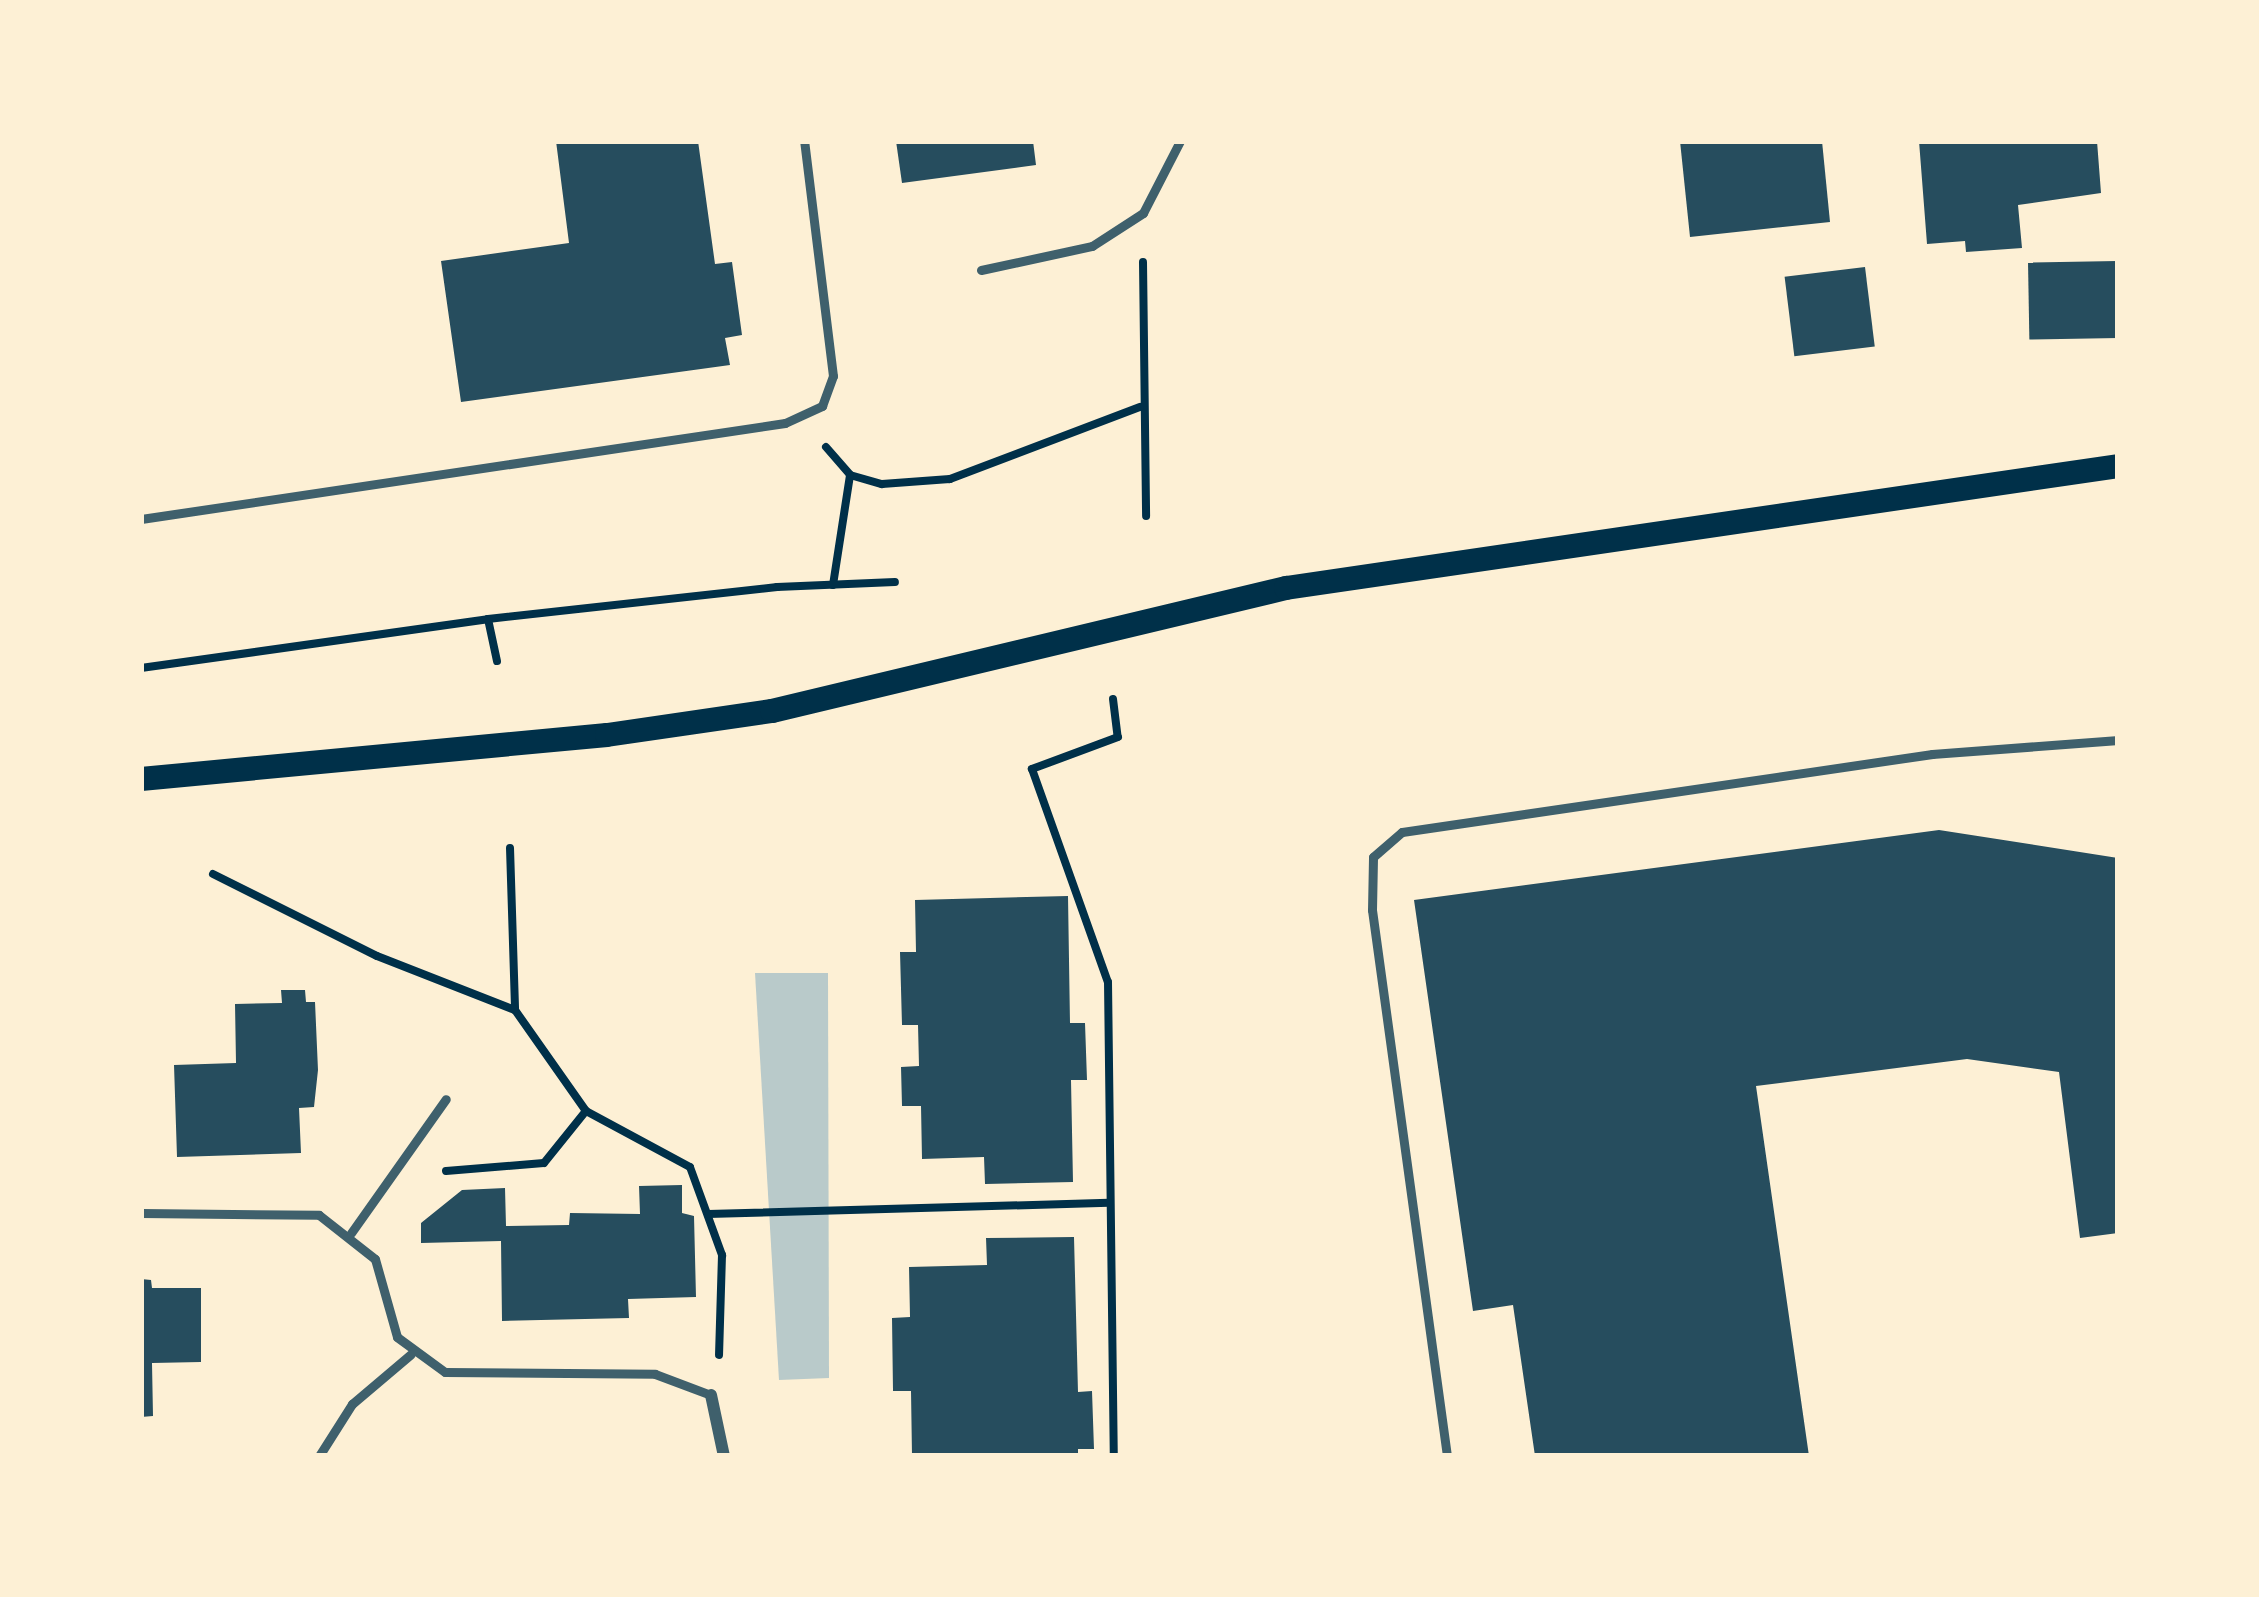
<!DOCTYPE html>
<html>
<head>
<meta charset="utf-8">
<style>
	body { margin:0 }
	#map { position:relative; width:2259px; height:1597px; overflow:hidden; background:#fdf0d5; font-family:"Public Sans",sans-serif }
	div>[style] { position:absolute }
	.green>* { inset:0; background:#b9caca }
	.building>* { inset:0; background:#264d5e; transform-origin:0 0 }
	.path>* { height:8px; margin:-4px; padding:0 4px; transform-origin:4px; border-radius:4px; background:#003049 }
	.service>* { height:9px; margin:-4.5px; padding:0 4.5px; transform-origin:4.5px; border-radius:4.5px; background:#3f606c }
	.minor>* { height:12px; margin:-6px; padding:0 6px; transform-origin:6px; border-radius:6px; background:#3f606c }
	.secondary>* { height:24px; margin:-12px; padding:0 12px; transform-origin:12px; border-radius:12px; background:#003049 }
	span { translate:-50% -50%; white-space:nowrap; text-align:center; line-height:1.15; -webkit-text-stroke:9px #fdf0d5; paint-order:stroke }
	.frame { position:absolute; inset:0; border:144px solid #fdf0d5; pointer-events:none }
</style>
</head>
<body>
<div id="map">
	<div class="green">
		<div style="clip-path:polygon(755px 973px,828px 973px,829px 1378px,779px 1380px)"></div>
	</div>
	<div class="building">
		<div style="clip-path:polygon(556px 141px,698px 141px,715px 264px,732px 262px,742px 335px,725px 338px,730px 365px,461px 402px,441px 261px,569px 243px)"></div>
		<div style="clip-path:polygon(896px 141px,1033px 141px,1036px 165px,902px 183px)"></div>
		<div style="clip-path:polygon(1680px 141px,1822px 141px,1830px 222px,1690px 237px)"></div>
		<div style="clip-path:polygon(1919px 141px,2097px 141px,2101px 193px,2018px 205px,2022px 248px,1966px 252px,1965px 241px,1927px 244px)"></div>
		<div style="left:2117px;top:261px;width:77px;height:89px;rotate:89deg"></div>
		<div style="left:1865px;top:267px;width:80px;height:81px;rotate:83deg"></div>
		<div style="clip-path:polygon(1939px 830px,2118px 858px,2118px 1233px,2080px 1238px,2059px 1072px,1967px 1059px,1756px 1086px,1809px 1456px,1535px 1456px,1513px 1305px,1473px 1311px,1414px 900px)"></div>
		<div style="clip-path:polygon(1068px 896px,1070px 1023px,1085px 1023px,1087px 1080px,1071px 1080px,1073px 1182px,985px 1184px,984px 1157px,922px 1159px,921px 1106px,902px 1106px,901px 1067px,919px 1066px,918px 1025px,902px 1025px,900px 952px,916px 952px,915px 900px)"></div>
		<div style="clip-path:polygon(281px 990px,305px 990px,306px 1002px,315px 1002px,318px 1070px,314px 1107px,299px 1108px,301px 1153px,177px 1157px,174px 1065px,236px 1063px,235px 1004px,282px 1003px)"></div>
		<div style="clip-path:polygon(682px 1185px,682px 1213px,694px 1216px,696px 1297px,628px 1299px,629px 1318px,502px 1321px,501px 1241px,421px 1243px,421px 1223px,462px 1190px,505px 1188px,506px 1226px,569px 1225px,570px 1213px,640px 1214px,639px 1186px)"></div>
		<div style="clip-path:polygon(1074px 1237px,1078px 1392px,1092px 1391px,1094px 1449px,1078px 1449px,1078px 1456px,912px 1456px,911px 1391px,893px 1391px,892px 1318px,910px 1317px,909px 1267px,987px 1265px,986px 1238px)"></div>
		<div style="clip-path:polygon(141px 1279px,151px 1280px,152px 1288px,201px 1288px,201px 1362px,152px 1363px,153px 1416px,141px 1417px)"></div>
	</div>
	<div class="path">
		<div style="left:1143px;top:262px;width:254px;rotate:89.3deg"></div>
		<div style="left:826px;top:447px;width:37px;rotate:49deg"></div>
		<div style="left:850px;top:475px;width:33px;rotate:16deg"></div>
		<div style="left:882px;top:484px;width:68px;rotate:-4.2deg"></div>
		<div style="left:950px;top:479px;width:203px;rotate:-20.8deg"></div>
		<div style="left:833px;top:585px;width:111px;rotate:-81.2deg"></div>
		<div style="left:488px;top:619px;width:43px;rotate:77.9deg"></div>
		<div style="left:141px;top:668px;width:350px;rotate:-8deg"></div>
		<div style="left:488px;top:619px;width:291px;rotate:-6.3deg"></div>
		<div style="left:777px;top:587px;width:118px;rotate:-2.4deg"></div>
		<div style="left:1113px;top:699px;width:38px;rotate:83deg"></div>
		<div style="left:1118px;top:737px;width:92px;rotate:159.6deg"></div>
		<div style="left:1032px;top:769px;width:226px;rotate:70.4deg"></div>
		<div style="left:1108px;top:982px;width:474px;rotate:89.3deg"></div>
		<div style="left:510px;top:848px;width:162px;rotate:88.2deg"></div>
		<div style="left:515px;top:1010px;width:123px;rotate:54.9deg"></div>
		<div style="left:586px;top:1111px;width:118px;rotate:28.3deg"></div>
		<div style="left:690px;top:1167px;width:94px;rotate:70deg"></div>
		<div style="left:722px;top:1255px;width:100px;rotate:91.7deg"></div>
		<div style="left:213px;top:874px;width:183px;rotate:26.6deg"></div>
		<div style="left:377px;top:956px;width:148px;rotate:21.4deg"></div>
		<div style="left:446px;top:1171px;width:98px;rotate:-4.7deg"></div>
		<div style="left:544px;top:1163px;width:67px;rotate:-51.1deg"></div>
		<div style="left:708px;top:1214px;width:401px;rotate:-1.6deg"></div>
	</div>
	<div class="service">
		<div style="left:981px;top:270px;width:114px;rotate:-12.2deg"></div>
		<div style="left:1092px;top:246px;width:61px;rotate:-32.9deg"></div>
		<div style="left:1143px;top:213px;width:81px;rotate:-62.8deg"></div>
		<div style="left:141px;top:519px;width:651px;rotate:-8.48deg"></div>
		<div style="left:785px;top:423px;width:41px;rotate:-24.7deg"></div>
		<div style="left:822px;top:406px;width:32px;rotate:-70deg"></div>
		<div style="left:833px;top:376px;width:237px;rotate:-97deg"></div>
		<div style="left:141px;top:1213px;width:178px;rotate:0.6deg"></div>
		<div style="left:319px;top:1215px;width:71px;rotate:38.2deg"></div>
		<div style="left:375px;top:1259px;width:81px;rotate:74.2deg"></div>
		<div style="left:397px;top:1337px;width:59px;rotate:36.1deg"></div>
		<div style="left:445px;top:1372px;width:210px;rotate:0.5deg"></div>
		<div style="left:655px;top:1374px;width:60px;rotate:20.6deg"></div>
		<div style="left:351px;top:1233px;width:164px;rotate:-54.7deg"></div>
		<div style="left:319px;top:1456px;width:62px;rotate:-57.6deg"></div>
		<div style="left:352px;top:1404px;width:77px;rotate:-40.3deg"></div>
		<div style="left:1447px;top:1456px;width:551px;rotate:-97.82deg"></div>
		<div style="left:1372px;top:910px;width:53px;rotate:-88.9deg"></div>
		<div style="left:1373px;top:857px;width:38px;rotate:-41deg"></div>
		<div style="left:1402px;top:832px;width:536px;rotate:-8.37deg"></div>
		<div style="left:1932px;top:754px;width:187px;rotate:-4.3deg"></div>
	</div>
	<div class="minor">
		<div style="left:711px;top:1395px;width:62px;rotate:78deg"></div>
	</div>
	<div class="secondary">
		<div style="left:141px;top:779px;width:468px;rotate:-5.4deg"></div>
		<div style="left:607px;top:735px;width:167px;rotate:-8.3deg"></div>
		<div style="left:772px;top:711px;width:529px;rotate:-13.46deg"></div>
		<div style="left:1286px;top:588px;width:841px;rotate:-8.34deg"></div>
	</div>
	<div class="frame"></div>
</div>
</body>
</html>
